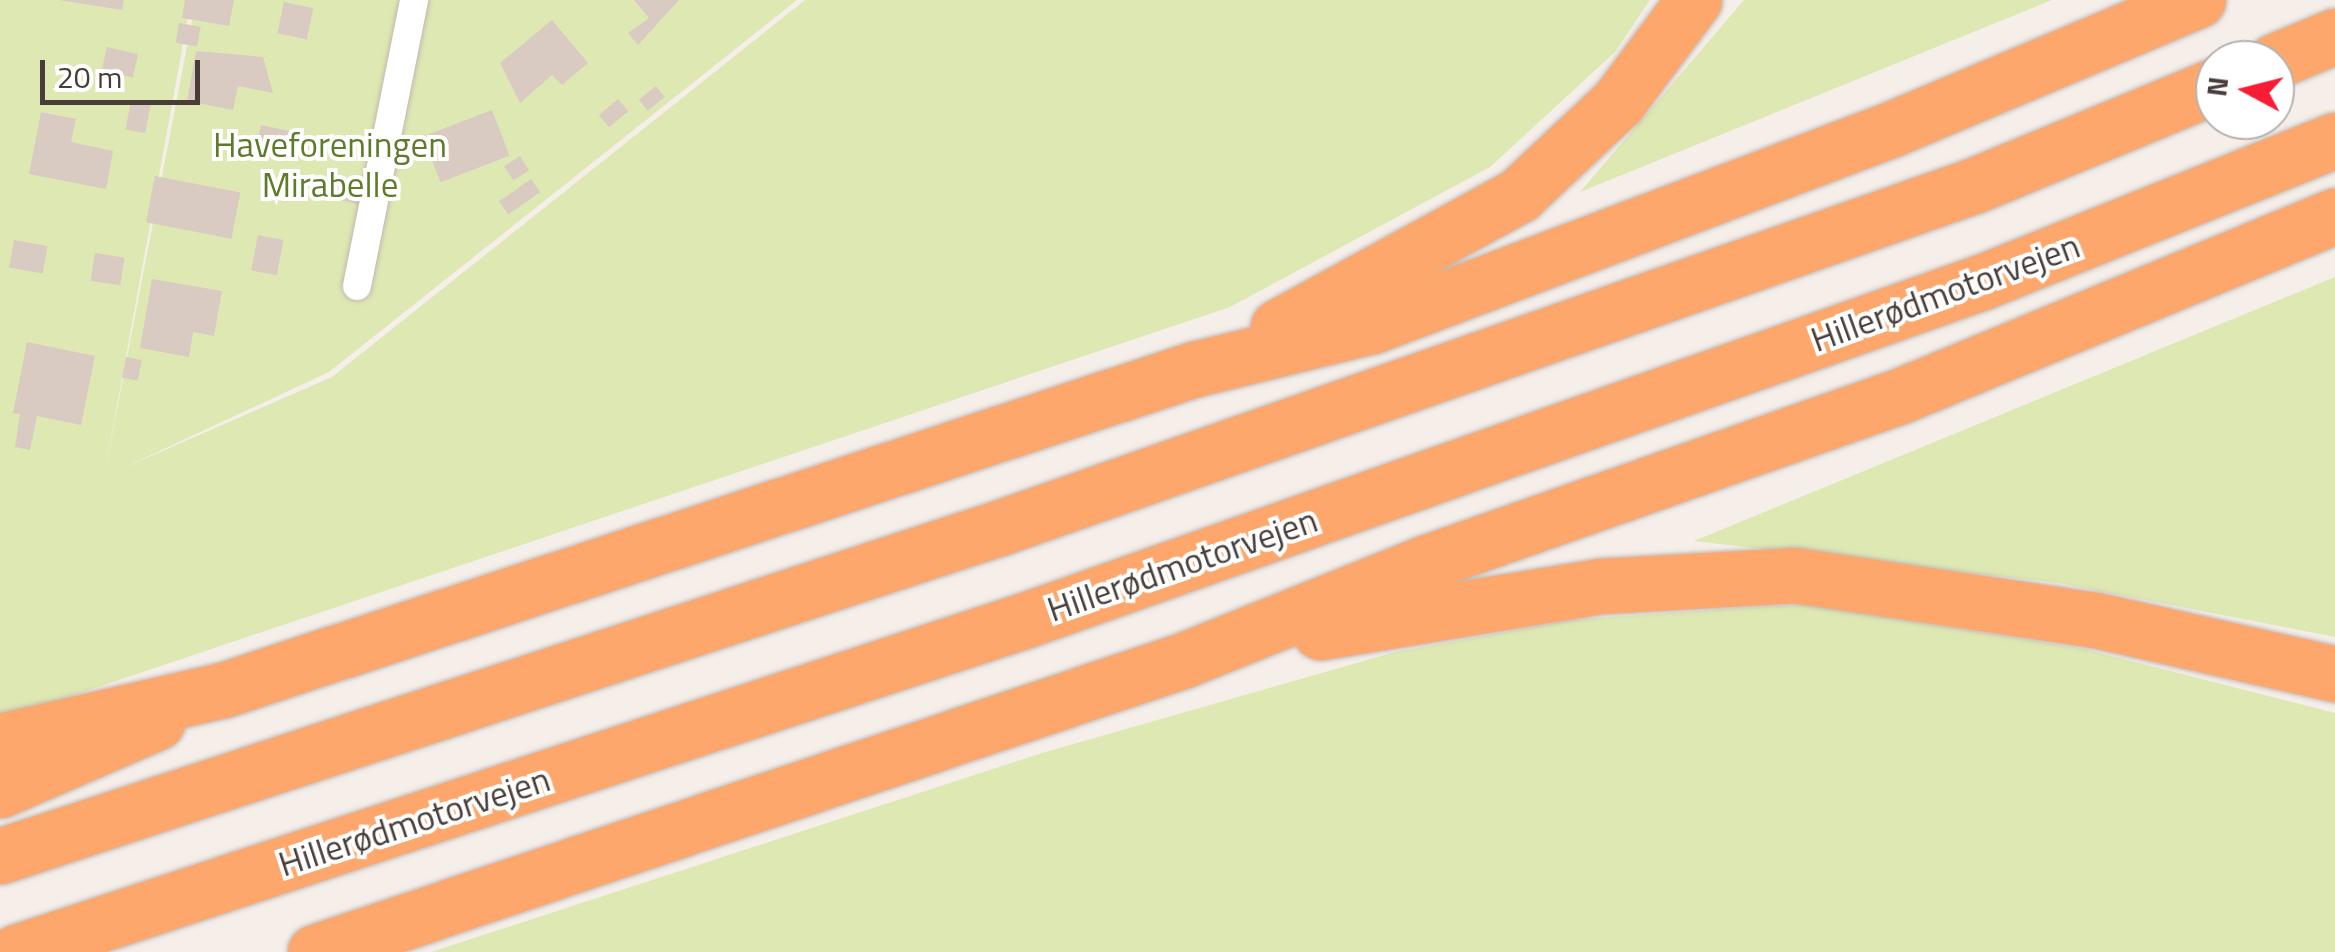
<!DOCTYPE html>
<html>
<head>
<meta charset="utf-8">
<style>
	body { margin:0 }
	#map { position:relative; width:2335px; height:952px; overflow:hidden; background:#f5eee9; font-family:"Titillium Web",sans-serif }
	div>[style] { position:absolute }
	.green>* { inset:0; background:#dee8b3 }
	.building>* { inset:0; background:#d9cac2; transform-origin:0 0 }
	.roads { filter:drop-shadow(0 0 2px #c3b6af) drop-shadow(0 0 2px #c3b6af) }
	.lane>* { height:28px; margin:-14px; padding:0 14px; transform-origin:14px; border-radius:14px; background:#fff }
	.highway>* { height:55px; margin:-27.5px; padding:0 27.5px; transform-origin:27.5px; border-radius:27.5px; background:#fda76c }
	span { translate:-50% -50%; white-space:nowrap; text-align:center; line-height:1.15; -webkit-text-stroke:8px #fff; paint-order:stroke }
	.park-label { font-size:35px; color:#5e7b2a }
	.street-label { font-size:35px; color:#483d38 }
	.north { position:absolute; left:2195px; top:40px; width:100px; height:100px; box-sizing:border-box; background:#fff; border:2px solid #b6b1af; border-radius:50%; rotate:277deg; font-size:28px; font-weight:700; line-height:40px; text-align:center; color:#483d38 }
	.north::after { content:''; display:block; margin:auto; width:35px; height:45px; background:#f81d35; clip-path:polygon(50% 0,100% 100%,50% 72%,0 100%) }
	.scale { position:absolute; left:40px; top:60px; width:160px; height:45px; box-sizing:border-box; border:5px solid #483d38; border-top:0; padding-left:12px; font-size:30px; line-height:35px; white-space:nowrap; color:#483d38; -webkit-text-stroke:8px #fff; paint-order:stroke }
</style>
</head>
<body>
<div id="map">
	<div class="green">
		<div style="clip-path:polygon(0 0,191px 0,104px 477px,196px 0,797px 0,329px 372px,121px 469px,332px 377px,805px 0,1650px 0,1615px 52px,1490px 167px,1230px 307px,0 720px)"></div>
		<div style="clip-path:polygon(1744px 0,2052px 0,1580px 192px)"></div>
		<div style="clip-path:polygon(2335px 277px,2335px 637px,2058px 583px,1694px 541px)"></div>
		<div style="clip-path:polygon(1808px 604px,2084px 649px,2335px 713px,2335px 952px,431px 952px,1042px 753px,1395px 652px,1578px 619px)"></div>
	</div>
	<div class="building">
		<div style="clip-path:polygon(59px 0,124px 0,122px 10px)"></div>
		<div style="clip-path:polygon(185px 0,234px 0,229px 26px,182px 18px)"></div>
		<div style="clip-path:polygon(634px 0,679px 0,638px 45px,628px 33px,649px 18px)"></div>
		<div style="left:284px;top:2px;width:30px;height:32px;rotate:12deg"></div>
		<div style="clip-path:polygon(552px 20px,588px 63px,562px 85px,552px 75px,520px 103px,500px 63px)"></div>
		<div style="left:179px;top:23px;width:22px;height:20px;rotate:10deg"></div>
		<div style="left:107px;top:47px;width:32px;height:24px;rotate:13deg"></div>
		<div style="clip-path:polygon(196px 51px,263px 57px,273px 93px,238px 86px,233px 110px,187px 101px)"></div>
		<div style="left:656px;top:86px;width:14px;height:22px;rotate:51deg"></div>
		<div style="left:618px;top:99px;width:16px;height:25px;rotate:50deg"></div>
		<div style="left:131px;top:101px;width:20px;height:29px;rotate:11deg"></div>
		<div style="left:492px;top:110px;width:49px;height:74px;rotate:69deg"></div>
		<div style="clip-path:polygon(41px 112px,76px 119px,71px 142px,113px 151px,106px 189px,29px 174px)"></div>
		<div style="left:261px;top:125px;width:30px;height:28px;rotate:12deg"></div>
		<div style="left:520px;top:156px;width:17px;height:19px;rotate:57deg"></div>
		<div style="left:155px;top:176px;width:87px;height:47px;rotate:11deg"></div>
		<div style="left:332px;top:176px;width:35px;height:21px;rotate:15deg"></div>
		<div style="left:531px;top:179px;width:16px;height:39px;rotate:55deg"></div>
		<div style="left:258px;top:235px;width:26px;height:36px;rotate:11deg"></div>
		<div style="left:14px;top:240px;width:34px;height:28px;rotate:10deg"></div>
		<div style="left:95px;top:253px;width:30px;height:28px;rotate:9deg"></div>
		<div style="clip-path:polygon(152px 279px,222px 291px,214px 336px,193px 332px,189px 357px,140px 348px)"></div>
		<div style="clip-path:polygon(27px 342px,95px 356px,81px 425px,37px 416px,30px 450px,15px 447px,20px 414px,13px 413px)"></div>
		<div style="left:126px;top:357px;width:16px;height:21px;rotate:11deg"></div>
	</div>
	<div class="roads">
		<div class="lane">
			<div style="left:357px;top:286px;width:292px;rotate:-78.7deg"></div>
		</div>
		<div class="highway">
			<div style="left:2275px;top:61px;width:65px;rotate:-22.6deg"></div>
			<div style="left:1278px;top:327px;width:275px;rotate:-28.7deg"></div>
			<div style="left:1519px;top:195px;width:136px;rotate:-43.2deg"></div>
			<div style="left:1618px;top:102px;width:127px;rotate:-53.3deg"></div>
			<div style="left:1320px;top:632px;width:284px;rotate:-9.3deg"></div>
			<div style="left:1600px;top:586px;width:194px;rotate:-3.2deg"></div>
			<div style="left:1794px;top:575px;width:305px;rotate:8.5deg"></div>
			<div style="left:2096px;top:620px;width:245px;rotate:12.7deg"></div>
			<div style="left:0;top:741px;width:229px;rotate:-12.9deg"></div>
			<div style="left:223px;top:690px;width:1024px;rotate:-18.28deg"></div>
			<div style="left:1195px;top:369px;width:182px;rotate:-13.7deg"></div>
			<div style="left:1372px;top:326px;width:556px;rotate:-20.75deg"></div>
			<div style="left:1892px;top:129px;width:332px;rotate:-22.9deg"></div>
			<div style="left:0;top:790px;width:171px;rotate:-23.4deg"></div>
			<div style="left:0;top:856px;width:1051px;rotate:-18.18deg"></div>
			<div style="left:999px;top:528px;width:1032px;rotate:-19.35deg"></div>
			<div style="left:1973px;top:186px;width:262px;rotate:-22.5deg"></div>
			<div style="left:16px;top:952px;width:1060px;rotate:-18.2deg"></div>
			<div style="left:1023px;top:621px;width:1017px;rotate:-19.47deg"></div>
			<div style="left:1982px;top:282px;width:380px;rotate:-21.9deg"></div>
			<div style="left:315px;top:952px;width:917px;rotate:-18.57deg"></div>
			<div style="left:1184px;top:660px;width:260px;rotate:-21.9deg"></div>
			<div style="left:1425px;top:563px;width:504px;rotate:-19.37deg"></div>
			<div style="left:1900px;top:396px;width:471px;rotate:-22.5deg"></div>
		</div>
	</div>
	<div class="park-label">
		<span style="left:330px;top:164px">Haveforeningen<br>Mirabelle</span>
	</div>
	<div class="street-label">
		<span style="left:1945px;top:292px;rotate:-20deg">Hillerødmotorvejen</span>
		<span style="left:1182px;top:564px;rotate:-19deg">Hillerødmotorvejen</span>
		<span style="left:414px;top:821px;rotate:-18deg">Hillerødmotorvejen</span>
	</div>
	<div class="north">N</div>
	<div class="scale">20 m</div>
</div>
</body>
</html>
